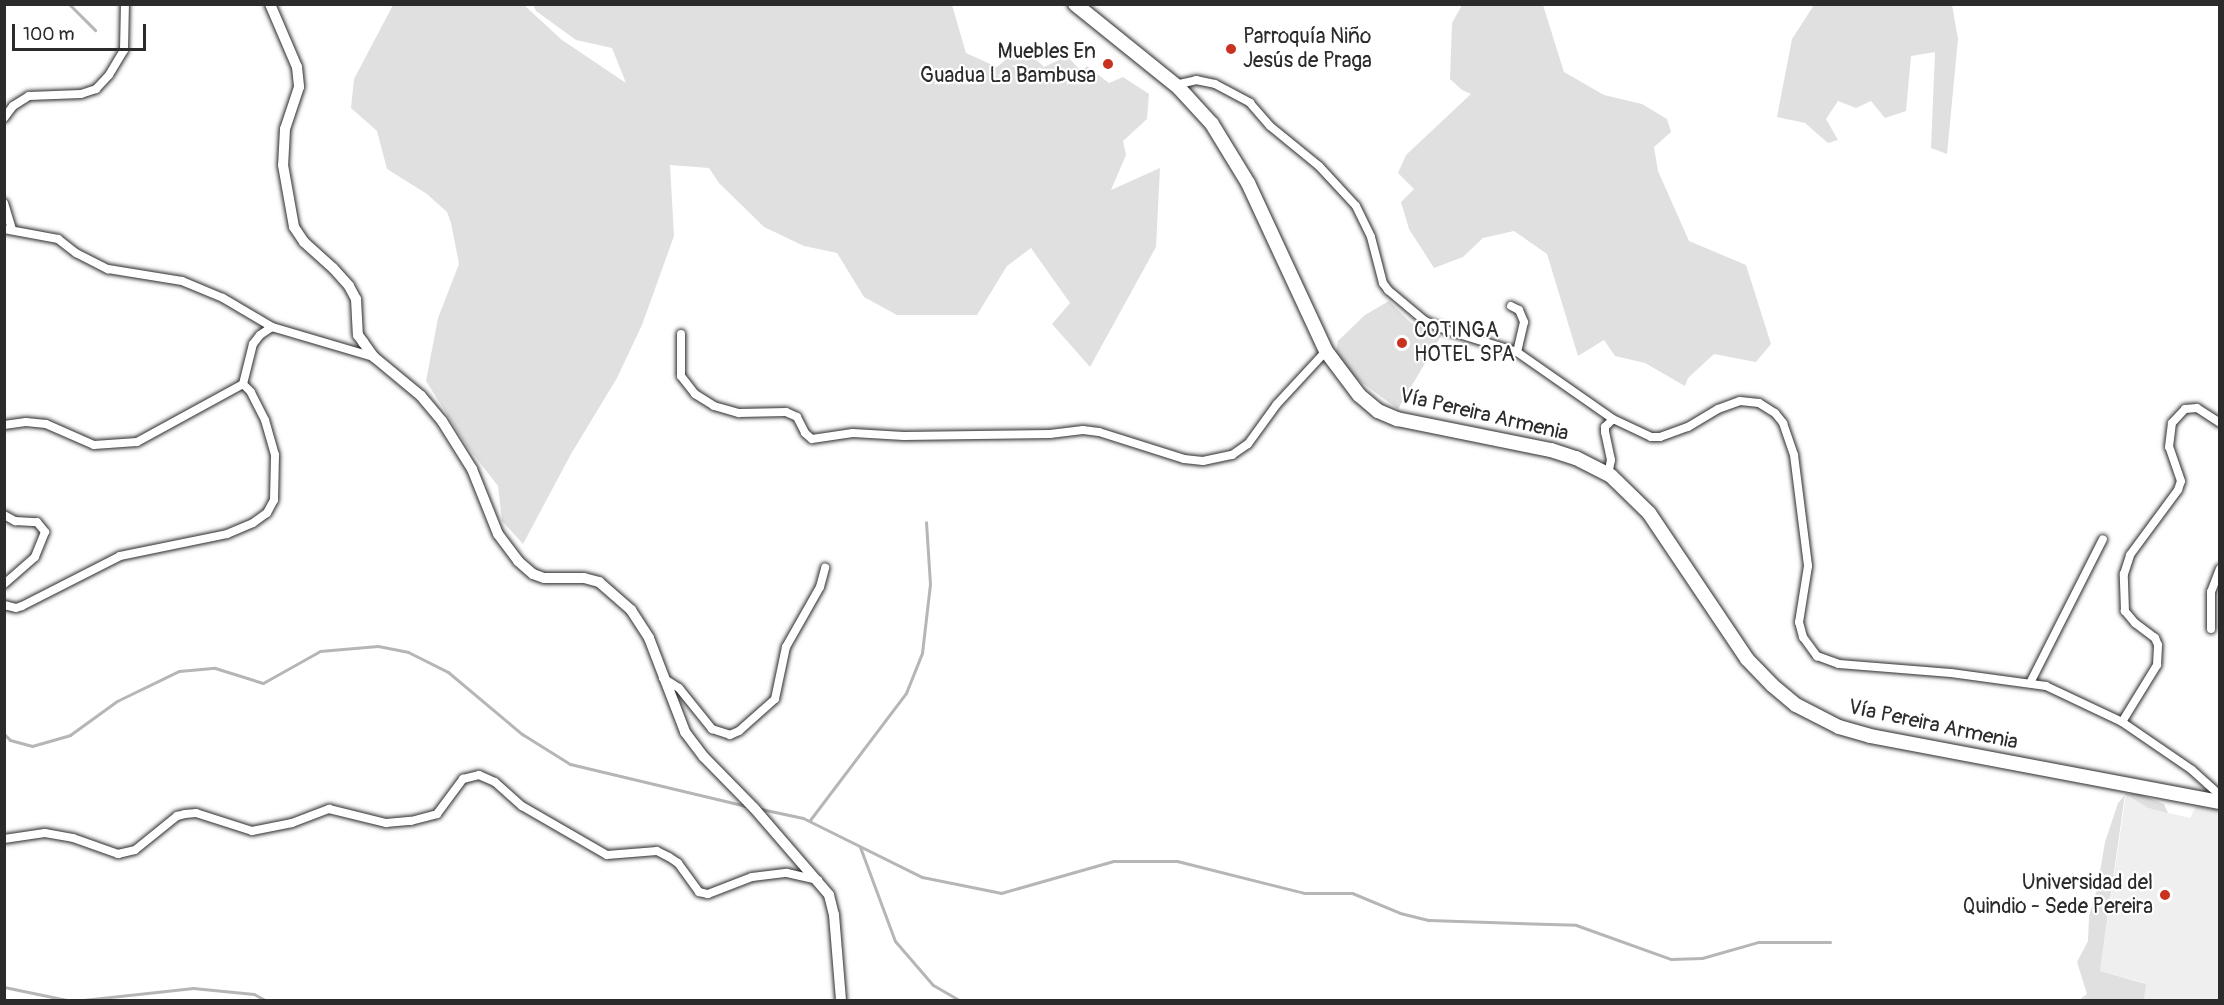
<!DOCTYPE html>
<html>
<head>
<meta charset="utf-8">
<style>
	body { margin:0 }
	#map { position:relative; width:2224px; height:1005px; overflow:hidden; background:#fff; font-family:Pangolin,sans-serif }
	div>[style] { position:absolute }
	.built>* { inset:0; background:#efefef }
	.green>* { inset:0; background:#e0e0e0 }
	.stream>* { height:3px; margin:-1.5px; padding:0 1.5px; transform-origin:1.5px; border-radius:1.5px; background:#b6b6b6 }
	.roads { filter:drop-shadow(0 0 2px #2b2b2b) drop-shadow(0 0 2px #2b2b2b) }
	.minor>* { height:8px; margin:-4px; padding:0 4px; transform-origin:4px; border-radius:4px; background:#fff }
	.tertiary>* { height:10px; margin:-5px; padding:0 5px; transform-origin:5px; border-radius:5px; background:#fff }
	.primary>* { height:14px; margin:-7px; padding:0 7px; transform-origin:7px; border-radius:7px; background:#fff }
	.dots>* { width:16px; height:16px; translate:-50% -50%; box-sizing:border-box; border:3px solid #fff; border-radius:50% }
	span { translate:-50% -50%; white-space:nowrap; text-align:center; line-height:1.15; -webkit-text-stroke:4.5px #fff; paint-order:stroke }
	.poi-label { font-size:21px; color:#2b2b2b }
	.left { translate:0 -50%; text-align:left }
	.right { translate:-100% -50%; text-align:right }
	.street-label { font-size:21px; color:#2b2b2b }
	.frame { position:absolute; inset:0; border:6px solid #2b2b2b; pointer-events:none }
	.scale { position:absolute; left:12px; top:24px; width:134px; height:27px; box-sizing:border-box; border:3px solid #2b2b2b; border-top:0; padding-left:8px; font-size:18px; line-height:21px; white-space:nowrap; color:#2b2b2b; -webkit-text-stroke:4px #fff; paint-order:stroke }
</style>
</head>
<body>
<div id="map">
	<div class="built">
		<div style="clip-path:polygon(2126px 794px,2148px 808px,2190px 818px,2196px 806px,2219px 810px,2219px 1000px,2144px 1000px,2145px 983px,2100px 971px)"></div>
	</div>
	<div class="green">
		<div style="clip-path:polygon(393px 5px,524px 5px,562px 40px,626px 83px,612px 48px,576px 40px,536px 11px,533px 5px,952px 5px,966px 53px,997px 67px,1011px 55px,1026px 50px,1044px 67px,1063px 58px,1065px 54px,1081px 71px,1087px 66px,1109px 83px,1123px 77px,1149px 94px,1147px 119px,1123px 141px,1126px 155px,1111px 190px,1160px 168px,1156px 247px,1090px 367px,1052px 324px,1070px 303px,1031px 248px,1007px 266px,977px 315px,897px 315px,864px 297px,837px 253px,804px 246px,764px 227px,719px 183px,709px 168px,670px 165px,674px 236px,642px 325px,617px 378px,571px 454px,523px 544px,502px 521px,498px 486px,467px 446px,426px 381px,438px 318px,459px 264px,451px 223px,447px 212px,427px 194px,387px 169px,377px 131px,351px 108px,354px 79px)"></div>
		<div style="clip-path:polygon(1462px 5px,1543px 5px,1564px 72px,1604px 95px,1642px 104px,1667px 119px,1671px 132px,1654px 147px,1658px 171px,1689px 241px,1746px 265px,1771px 344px,1756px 362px,1714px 354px,1688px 378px,1685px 386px,1645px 363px,1615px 356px,1604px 340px,1578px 356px,1547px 254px,1514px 231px,1483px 238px,1463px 257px,1434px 268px,1409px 229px,1401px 202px,1414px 189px,1398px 173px,1406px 155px,1471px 94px,1462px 90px,1450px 79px,1452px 23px)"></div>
		<div style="clip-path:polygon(1814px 5px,1952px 5px,1958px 39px,1947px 154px,1931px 148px,1935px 52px,1911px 56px,1906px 111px,1885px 118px,1871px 101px,1856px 108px,1838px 101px,1826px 119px,1838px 140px,1828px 143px,1805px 123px,1777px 117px,1792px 39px)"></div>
		<div style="clip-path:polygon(1389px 301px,1411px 323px,1441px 336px,1398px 409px,1346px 371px,1336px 352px,1338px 341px,1365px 315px)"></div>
		<div style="clip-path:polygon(2125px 794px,2100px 971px,2146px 984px,2144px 1000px,2079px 1000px,2087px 994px,2077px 962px,2088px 941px,2089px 916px,2097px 889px,2105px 842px,2118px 803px,2126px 794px,2139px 794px,2164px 804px,2168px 813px,2148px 808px)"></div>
	</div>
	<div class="stream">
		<div style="left:69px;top:4px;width:37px;rotate:45deg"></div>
		<div style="left:4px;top:734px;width:8px;rotate:45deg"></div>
		<div style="left:10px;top:740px;width:23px;rotate:15deg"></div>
		<div style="left:32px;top:746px;width:40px;rotate:-16deg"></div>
		<div style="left:70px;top:735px;width:58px;rotate:-35.9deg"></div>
		<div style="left:117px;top:701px;width:69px;rotate:-25.8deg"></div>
		<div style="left:179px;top:671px;width:36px;rotate:-5deg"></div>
		<div style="left:215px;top:668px;width:50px;rotate:17.4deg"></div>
		<div style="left:263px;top:683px;width:65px;rotate:-29.3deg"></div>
		<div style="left:320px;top:651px;width:58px;rotate:-4.9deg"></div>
		<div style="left:378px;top:646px;width:31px;rotate:11deg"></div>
		<div style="left:408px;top:652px;width:45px;rotate:26.6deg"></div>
		<div style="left:448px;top:672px;width:97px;rotate:40deg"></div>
		<div style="left:522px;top:734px;width:57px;rotate:32deg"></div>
		<div style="left:570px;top:764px;width:181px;rotate:13.4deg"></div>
		<div style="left:761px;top:809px;width:43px;rotate:12.1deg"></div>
		<div style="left:803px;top:818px;width:133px;rotate:26.4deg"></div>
		<div style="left:922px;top:877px;width:81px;rotate:11.4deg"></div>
		<div style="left:1001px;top:893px;width:116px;rotate:-15.9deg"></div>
		<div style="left:1113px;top:861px;width:64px"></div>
		<div style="left:1177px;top:861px;width:131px;rotate:14.1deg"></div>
		<div style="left:1304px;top:893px;width:48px"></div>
		<div style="left:1352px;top:893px;width:52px;rotate:22.6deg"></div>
		<div style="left:1400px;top:913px;width:30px;rotate:14deg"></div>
		<div style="left:1429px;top:920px;width:147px;rotate:1.9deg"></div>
		<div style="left:1576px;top:925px;width:101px;rotate:19.7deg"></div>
		<div style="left:1671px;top:959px;width:31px;rotate:-2deg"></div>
		<div style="left:1702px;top:958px;width:58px;rotate:-15.9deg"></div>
		<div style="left:1758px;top:942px;width:72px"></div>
		<div style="left:810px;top:820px;width:159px;rotate:-52.9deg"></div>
		<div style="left:906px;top:693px;width:43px;rotate:-68.2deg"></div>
		<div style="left:922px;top:653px;width:69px;rotate:-83.4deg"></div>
		<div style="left:930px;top:584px;width:62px;rotate:-93.7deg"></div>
		<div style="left:860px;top:847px;width:100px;rotate:69.6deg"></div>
		<div style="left:895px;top:941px;width:58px;rotate:49.2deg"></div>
		<div style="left:933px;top:985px;width:30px;rotate:30deg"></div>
		<div style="left:4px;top:987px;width:64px;rotate:11.7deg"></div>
		<div style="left:83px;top:1000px;width:111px;rotate:-6.2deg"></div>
		<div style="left:193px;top:988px;width:61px;rotate:5.6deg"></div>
		<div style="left:254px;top:994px;width:13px;rotate:29deg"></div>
	</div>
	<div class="roads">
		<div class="minor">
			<div style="left:1175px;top:85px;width:22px;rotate:-13deg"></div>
			<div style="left:1196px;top:80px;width:19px;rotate:12deg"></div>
			<div style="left:1215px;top:84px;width:40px;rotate:28deg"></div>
			<div style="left:1250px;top:103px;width:30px;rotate:49deg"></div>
			<div style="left:1270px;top:126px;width:63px;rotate:39.2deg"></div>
			<div style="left:1319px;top:166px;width:54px;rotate:47.2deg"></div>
			<div style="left:1356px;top:206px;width:34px;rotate:64deg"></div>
			<div style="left:1371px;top:237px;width:48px;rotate:75.4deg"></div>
			<div style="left:1383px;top:283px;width:9px;rotate:54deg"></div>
			<div style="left:1388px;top:290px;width:48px;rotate:40deg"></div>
			<div style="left:1425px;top:321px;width:23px;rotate:23deg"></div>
			<div style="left:1446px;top:330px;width:74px;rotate:17.2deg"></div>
			<div style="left:1517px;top:352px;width:117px;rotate:34.9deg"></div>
			<div style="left:1613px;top:419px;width:42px;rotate:25.3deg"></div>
			<div style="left:1651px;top:437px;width:9px"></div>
			<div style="left:1660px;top:437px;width:30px;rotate:-20deg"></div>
			<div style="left:1688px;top:427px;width:35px;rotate:-31deg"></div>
			<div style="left:1718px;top:409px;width:23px;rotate:-20deg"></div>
			<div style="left:1740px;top:401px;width:19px;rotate:6deg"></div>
			<div style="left:1759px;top:403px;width:19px;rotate:32deg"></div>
			<div style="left:1775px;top:413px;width:13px;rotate:51deg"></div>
			<div style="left:1783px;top:423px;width:34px;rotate:71deg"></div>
			<div style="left:1794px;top:455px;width:112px;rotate:82.8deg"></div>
			<div style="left:1808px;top:566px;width:57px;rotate:99.1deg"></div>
			<div style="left:1799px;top:622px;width:16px;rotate:75deg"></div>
			<div style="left:1803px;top:637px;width:24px;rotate:54deg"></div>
			<div style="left:1817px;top:656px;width:23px;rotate:20deg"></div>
			<div style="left:1839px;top:664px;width:112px;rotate:4.6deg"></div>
			<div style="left:1951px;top:673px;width:96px;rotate:7.8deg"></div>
			<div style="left:2046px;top:686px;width:84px;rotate:25.3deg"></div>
			<div style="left:2122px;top:722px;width:85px;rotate:34.4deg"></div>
			<div style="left:2192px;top:770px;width:38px;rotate:42deg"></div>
			<div style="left:4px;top:118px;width:15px;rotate:-53deg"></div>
			<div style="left:13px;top:106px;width:19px;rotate:-32deg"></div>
			<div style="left:29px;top:96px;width:52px;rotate:-2.2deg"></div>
			<div style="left:81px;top:94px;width:16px;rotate:-18deg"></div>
			<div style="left:96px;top:89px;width:19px;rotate:-47deg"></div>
			<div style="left:109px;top:75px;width:29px;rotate:-59deg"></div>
			<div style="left:124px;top:50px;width:46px;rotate:-88.8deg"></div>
			<div style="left:4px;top:203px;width:27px;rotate:73deg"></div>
			<div style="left:4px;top:229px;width:55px;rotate:10.5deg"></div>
			<div style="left:58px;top:239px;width:23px;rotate:38deg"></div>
			<div style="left:76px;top:253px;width:36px;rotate:27deg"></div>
			<div style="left:108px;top:269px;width:75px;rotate:9.2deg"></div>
			<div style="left:182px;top:281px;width:44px;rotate:22.5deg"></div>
			<div style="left:223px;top:298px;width:57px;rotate:30.6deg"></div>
			<div style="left:1511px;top:306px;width:9px;rotate:27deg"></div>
			<div style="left:1519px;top:310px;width:13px;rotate:67deg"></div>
			<div style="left:1524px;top:322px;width:31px;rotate:103deg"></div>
			<div style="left:681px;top:334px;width:42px;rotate:90deg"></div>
			<div style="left:681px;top:376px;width:23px;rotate:52deg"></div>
			<div style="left:695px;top:394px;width:22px;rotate:32deg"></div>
			<div style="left:714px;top:406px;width:26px;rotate:16deg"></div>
			<div style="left:739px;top:413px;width:47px;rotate:-1.2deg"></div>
			<div style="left:786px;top:412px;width:12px;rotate:24deg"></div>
			<div style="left:797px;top:417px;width:18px;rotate:63deg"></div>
			<div style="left:805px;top:433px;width:9px;rotate:41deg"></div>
			<div style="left:812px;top:439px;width:41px;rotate:-8.3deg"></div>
			<div style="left:853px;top:433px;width:51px;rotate:3.4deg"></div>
			<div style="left:904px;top:436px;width:146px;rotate:-0.8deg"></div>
			<div style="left:1050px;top:434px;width:33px;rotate:-7deg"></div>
			<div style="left:1083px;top:430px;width:16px;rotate:7deg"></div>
			<div style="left:1099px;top:432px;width:89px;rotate:17.6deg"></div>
			<div style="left:1184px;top:459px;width:19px;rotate:6deg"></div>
			<div style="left:1203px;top:461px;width:30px;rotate:-12deg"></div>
			<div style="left:1232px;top:455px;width:19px;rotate:-35deg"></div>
			<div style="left:1248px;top:444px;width:49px;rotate:-54.1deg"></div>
			<div style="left:1277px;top:404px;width:72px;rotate:-47.2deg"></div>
			<div style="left:4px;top:425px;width:22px;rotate:-8deg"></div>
			<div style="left:26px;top:422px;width:20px;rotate:6deg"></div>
			<div style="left:46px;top:424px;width:52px;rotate:23.6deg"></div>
			<div style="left:94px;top:445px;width:43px;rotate:-4deg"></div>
			<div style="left:137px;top:442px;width:121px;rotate:-28.7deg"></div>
			<div style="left:1608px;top:475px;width:15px;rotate:-79deg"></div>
			<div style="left:1611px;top:460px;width:29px;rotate:-102deg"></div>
			<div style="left:1605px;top:432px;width:5px;rotate:-90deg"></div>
			<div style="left:1605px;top:427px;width:11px;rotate:-45deg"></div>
			<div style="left:4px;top:515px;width:13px;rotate:29deg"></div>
			<div style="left:15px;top:521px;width:22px;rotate:3deg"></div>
			<div style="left:37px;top:522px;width:13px;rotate:51deg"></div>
			<div style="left:45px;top:532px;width:27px;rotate:112deg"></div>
			<div style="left:35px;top:557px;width:41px;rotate:138.9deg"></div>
			<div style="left:4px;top:605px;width:12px;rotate:14deg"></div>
			<div style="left:16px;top:608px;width:6px;rotate:-18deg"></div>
			<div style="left:22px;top:606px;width:110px;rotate:-27deg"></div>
			<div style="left:120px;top:556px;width:109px;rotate:-11.6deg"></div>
			<div style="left:227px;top:534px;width:28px;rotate:-23deg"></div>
			<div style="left:253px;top:523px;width:17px;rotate:-36deg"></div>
			<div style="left:267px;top:513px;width:15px;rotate:-62deg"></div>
			<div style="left:274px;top:500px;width:45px;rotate:-88.7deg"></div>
			<div style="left:275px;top:455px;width:36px;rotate:-106deg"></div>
			<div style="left:265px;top:420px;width:31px;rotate:-117deg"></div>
			<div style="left:251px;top:392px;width:11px;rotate:-135deg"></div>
			<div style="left:243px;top:384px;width:41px;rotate:-76deg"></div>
			<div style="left:253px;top:344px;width:11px;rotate:-52deg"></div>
			<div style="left:260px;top:335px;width:14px;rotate:-34deg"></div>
			<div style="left:272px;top:327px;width:106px;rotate:16.4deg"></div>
			<div style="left:2211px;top:629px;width:37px;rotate:-90deg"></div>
			<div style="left:2211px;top:592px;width:25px;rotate:-69deg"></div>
			<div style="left:663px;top:678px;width:19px;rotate:32deg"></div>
			<div style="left:679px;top:688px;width:53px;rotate:51.2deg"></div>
			<div style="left:712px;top:729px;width:19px;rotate:18deg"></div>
			<div style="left:730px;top:735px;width:10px;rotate:-24deg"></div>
			<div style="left:739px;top:731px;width:48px;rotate:-41.6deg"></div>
			<div style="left:775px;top:699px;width:53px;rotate:-78.1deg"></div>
			<div style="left:786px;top:647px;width:69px;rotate:-60.5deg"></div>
			<div style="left:820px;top:587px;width:20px;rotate:-75deg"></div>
			<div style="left:2030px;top:683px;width:161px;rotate:-63.1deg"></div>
			<div style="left:2122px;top:722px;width:67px;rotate:-58.4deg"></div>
			<div style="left:2157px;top:665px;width:20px;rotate:-87deg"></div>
			<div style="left:2158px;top:645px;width:8px;rotate:-113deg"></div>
			<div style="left:2155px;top:638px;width:25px;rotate:-143deg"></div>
			<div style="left:2135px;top:623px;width:16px;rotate:-130deg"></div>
			<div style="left:2125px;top:611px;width:37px;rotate:-92deg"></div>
			<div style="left:2124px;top:574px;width:20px;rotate:-72deg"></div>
			<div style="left:2130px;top:555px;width:81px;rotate:-53.6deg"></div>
			<div style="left:2178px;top:490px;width:9px;rotate:-72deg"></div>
			<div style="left:2181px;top:481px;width:36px;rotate:-109deg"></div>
			<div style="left:2169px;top:447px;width:24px;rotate:-83deg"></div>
			<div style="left:2172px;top:423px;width:19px;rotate:-47deg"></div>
			<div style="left:2185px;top:409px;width:12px;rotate:-5deg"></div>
			<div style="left:2197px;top:408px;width:27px;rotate:33deg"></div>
			<div style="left:4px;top:839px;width:41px;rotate:-8.3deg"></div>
			<div style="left:45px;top:833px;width:28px;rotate:10deg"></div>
			<div style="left:73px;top:838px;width:48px;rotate:19.6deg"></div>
			<div style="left:118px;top:854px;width:17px;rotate:-13deg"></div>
			<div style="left:135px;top:850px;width:54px;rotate:-39deg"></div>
			<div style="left:177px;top:816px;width:8px;rotate:-14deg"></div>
			<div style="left:185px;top:814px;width:11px;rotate:-5deg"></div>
			<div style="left:196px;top:813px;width:59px;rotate:17.8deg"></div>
			<div style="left:252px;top:831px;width:41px;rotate:-11.3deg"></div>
			<div style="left:292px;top:823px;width:40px;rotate:-21deg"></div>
			<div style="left:329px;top:809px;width:59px;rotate:13.8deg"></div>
			<div style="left:386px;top:823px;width:25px;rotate:-5deg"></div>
			<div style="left:411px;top:821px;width:27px;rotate:-15deg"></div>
			<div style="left:437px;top:814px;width:44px;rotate:-53.4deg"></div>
			<div style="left:463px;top:779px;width:16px;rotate:-14deg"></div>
			<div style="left:479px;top:775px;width:17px;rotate:24deg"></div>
			<div style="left:495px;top:782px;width:36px;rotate:42deg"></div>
			<div style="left:522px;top:806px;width:98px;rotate:30deg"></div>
			<div style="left:607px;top:855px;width:50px;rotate:-4.6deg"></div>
			<div style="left:657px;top:851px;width:13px;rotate:27deg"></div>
			<div style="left:669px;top:857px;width:11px;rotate:34deg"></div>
			<div style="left:678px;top:863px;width:36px;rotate:54deg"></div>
			<div style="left:699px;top:892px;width:9px;rotate:13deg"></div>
			<div style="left:708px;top:894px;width:47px;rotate:-21.1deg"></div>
			<div style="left:752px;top:877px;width:35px;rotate:-7deg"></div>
			<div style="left:787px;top:873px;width:32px;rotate:13deg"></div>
		</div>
		<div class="tertiary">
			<div style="left:270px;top:4px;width:69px;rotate:66.8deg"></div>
			<div style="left:297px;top:67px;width:20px;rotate:84deg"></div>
			<div style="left:299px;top:87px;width:44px;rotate:108.4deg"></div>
			<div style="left:285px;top:129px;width:36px;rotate:93deg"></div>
			<div style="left:283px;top:165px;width:63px;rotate:79.9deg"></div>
			<div style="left:294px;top:227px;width:18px;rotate:56deg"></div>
			<div style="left:304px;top:242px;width:39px;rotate:42deg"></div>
			<div style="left:333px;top:268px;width:24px;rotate:48deg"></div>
			<div style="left:349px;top:286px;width:15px;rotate:62deg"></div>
			<div style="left:356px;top:299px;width:36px;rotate:87deg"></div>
			<div style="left:358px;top:335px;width:9px;rotate:54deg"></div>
			<div style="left:363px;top:342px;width:19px;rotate:54deg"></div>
			<div style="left:374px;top:357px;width:61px;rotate:39.7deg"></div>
			<div style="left:421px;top:396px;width:33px;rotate:50deg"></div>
			<div style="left:442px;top:421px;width:57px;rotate:58deg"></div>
			<div style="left:472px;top:469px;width:70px;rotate:68.2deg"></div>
			<div style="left:498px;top:534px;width:34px;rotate:53deg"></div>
			<div style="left:518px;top:561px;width:20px;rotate:41deg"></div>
			<div style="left:533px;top:574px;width:12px;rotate:20deg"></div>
			<div style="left:544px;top:578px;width:40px"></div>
			<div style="left:584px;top:578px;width:16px;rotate:15deg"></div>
			<div style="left:599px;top:582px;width:43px;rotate:41.2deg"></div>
			<div style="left:631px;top:610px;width:33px;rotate:57deg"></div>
			<div style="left:649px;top:638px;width:101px;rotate:69deg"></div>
			<div style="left:685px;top:732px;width:31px;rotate:53deg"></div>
			<div style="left:704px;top:757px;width:71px;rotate:45.6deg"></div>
			<div style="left:754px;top:808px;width:115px;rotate:49.2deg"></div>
			<div style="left:829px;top:895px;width:21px;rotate:76deg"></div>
			<div style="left:834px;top:915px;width:85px;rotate:85.3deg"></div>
		</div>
		<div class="primary">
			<div style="left:1075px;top:4px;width:134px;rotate:38.9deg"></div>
			<div style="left:1179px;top:88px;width:49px;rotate:47.5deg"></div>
			<div style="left:1212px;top:124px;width:69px;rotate:58.6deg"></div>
			<div style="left:1248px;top:183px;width:185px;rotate:65.1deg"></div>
			<div style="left:1326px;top:351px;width:55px;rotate:53.1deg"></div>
			<div style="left:1359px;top:395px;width:25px;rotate:40deg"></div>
			<div style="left:1378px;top:411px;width:21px;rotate:23deg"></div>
			<div style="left:1397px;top:419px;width:157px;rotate:11.4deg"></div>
			<div style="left:1551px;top:450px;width:26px;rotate:18deg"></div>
			<div style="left:1576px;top:458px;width:39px;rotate:27deg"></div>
			<div style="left:1611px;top:476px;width:53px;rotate:44.2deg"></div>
			<div style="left:1649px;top:513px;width:176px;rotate:56.1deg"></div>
			<div style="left:1747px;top:659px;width:36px;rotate:46deg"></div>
			<div style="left:1772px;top:685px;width:31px;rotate:40deg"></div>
			<div style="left:1796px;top:705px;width:48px;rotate:27.1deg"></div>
			<div style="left:1839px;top:727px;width:32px;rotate:16deg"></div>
			<div style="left:1870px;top:736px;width:356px;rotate:10.7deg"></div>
		</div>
	</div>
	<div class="dots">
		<div style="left:1231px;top:49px;background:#c8321e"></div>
		<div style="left:1108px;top:64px;background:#c8321e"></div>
		<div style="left:1402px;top:343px;background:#c8321e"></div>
		<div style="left:2165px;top:895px;background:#c8321e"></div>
	</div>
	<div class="poi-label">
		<span class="left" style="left:1243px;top:49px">Parroquía Niño<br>Jesús de Praga</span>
		<span class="right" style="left:1096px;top:64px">Muebles En<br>Guadua La Bambusa</span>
		<span class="left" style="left:1414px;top:343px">COTINGA<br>HOTEL SPA</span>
		<span class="right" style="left:2153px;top:895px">Universidad del<br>Quindio - Sede Pereira</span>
	</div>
	<div class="street-label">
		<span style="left:1484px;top:415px;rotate:13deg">Vía Pereira Armenia</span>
		<span style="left:1933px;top:725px;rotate:12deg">Vía Pereira Armenia</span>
	</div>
	<div class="frame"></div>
	<div class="scale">100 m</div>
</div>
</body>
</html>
